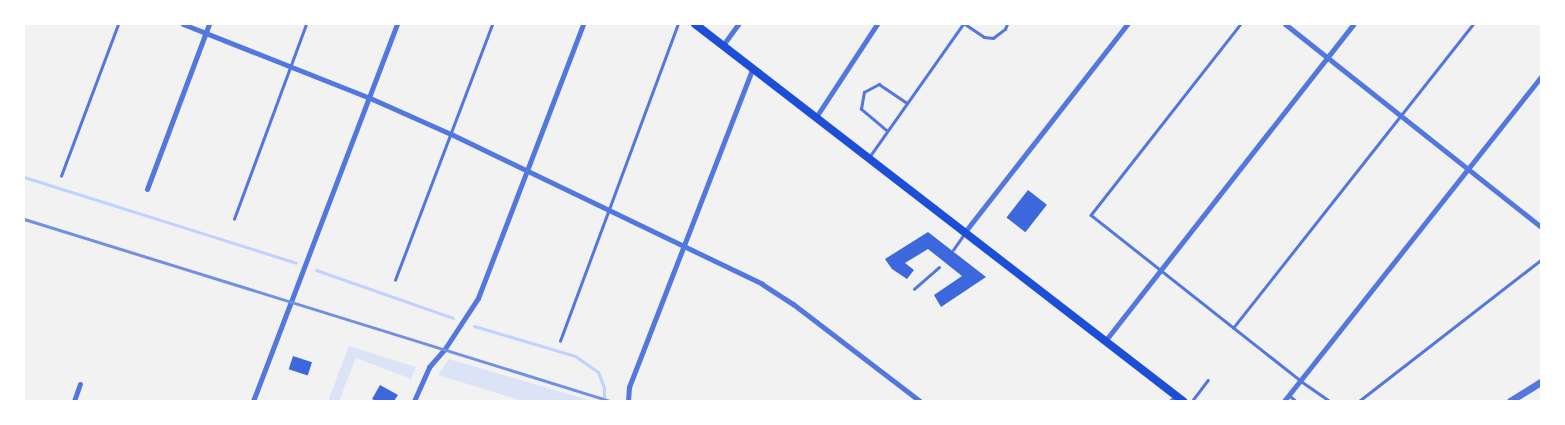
<!DOCTYPE html>
<html>
<head>
<meta charset="utf-8">
<style>
	body { margin:0 }
	#map { position:relative; width:1565px; height:425px; overflow:hidden; background:#f2f2f2; font-family:"Exo 2",sans-serif }
	div>[style] { position:absolute }
	.green>* { inset:0; background:#dbe4f7 }
	.stream>* { height:3px; margin:-1.5px; padding:0 1.5px; transform-origin:1.5px; border-radius:1.5px; background:#bfd3fe }
	.building>* { inset:0; background:#3d67dc; transform-origin:0 0 }
	.service>* { height:2.5px; margin:-1.25px; padding:0 1.25px; transform-origin:1.25px; border-radius:1.25px; background:#5277de }
	.minor>* { height:5px; margin:-2.5px; padding:0 2.5px; transform-origin:2.5px; border-radius:2.5px; background:#5277de }
	.tertiary>* { height:7px; margin:-3.5px; padding:0 3.5px; transform-origin:3.5px; border-radius:3.5px; background:#5277de }
	.secondary>* { height:8px; margin:-4px; padding:0 4px; transform-origin:4px; border-radius:4px; background:#1d4ed8 }
	.rail>* { height:3px; margin:-1.5px; padding:0 1.5px; transform-origin:1.5px; border-radius:1.5px; background:#7290e2 }
	span { translate:-50% -50%; white-space:nowrap; text-align:center; line-height:1.15; -webkit-text-stroke:5px #fff; paint-order:stroke }
	.frame { position:absolute; inset:0; border:25px solid #fff; pointer-events:none }
</style>
</head>
<body>
<div id="map">
	<div class="green">
		<div style="clip-path:polygon(349px 346px,416px 367px,411px 379px,356px 358px,339px 401px,328px 401px)"></div>
		<div style="clip-path:polygon(449px 359px,592px 401px,523px 401px,438px 375px)"></div>
	</div>
	<div class="stream">
		<div style="left:24px;top:177px;width:285px;rotate:17.5deg"></div>
		<div style="left:316px;top:270px;width:145px;rotate:19.3deg"></div>
		<div style="left:474px;top:326px;width:105px;rotate:16.5deg"></div>
		<div style="left:575px;top:356px;width:28px;rotate:35deg"></div>
		<div style="left:598px;top:372px;width:17px;rotate:69deg"></div>
		<div style="left:604px;top:388px;width:13px;rotate:90deg"></div>
	</div>
	<div class="building">
		<div style="left:1028px;top:190px;width:24px;height:35px;rotate:38deg"></div>
		<div style="clip-path:polygon(928px 232px,986px 277px,941px 307px,934px 295px,962px 276px,928px 249px,905px 263px,914px 270px,907px 279px,892px 269px,885px 259px)"></div>
		<div style="left:293px;top:356px;width:20px;height:14px;rotate:18deg"></div>
		<div style="clip-path:polygon(380px 385px,398px 395px,394px 401px,376px 401px,372px 399px)"></div>
	</div>
	<div class="service">
		<div style="left:965px;top:24px;width:23px;rotate:34deg"></div>
		<div style="left:984px;top:37px;width:9px;rotate:6deg"></div>
		<div style="left:993px;top:38px;width:15px;rotate:-37deg"></div>
		<div style="left:1005px;top:29px;width:5px;rotate:-68deg"></div>
		<div style="left:1241px;top:24px;width:243px;rotate:128.1deg"></div>
		<div style="left:1091px;top:215px;width:268px;rotate:38.3deg"></div>
		<div style="left:1301px;top:381px;width:35px;rotate:35deg"></div>
		<div style="left:887px;top:131px;width:34px;rotate:-140deg"></div>
		<div style="left:861px;top:109px;width:17px;rotate:-80deg"></div>
		<div style="left:864px;top:92px;width:17px;rotate:-28deg"></div>
		<div style="left:879px;top:84px;width:34px;rotate:34deg"></div>
		<div style="left:870px;top:156px;width:161px;rotate:-54.8deg"></div>
		<div style="left:61px;top:176px;width:162px;rotate:-69.4deg"></div>
		<div style="left:234px;top:219px;width:208px;rotate:-69.7deg"></div>
		<div style="left:953px;top:250px;width:19px;rotate:-55deg"></div>
		<div style="left:395px;top:280px;width:274px;rotate:-69.2deg"></div>
		<div style="left:914px;top:289px;width:33px;rotate:-41deg"></div>
		<div style="left:1233px;top:328px;width:387px;rotate:-51.7deg"></div>
		<div style="left:560px;top:341px;width:338px;rotate:-69.6deg"></div>
		<div style="left:1290px;top:396px;width:8px;rotate:40deg"></div>
		<div style="left:1192px;top:401px;width:26px;rotate:-53deg"></div>
		<div style="left:1359px;top:401px;width:230px;rotate:-37.8deg"></div>
	</div>
	<div class="minor">
		<div style="left:183px;top:24px;width:201px;rotate:21.6deg"></div>
		<div style="left:370px;top:98px;width:89px;rotate:24deg"></div>
		<div style="left:451px;top:134px;width:345px;rotate:25.7deg"></div>
		<div style="left:762px;top:284px;width:37px;rotate:33deg"></div>
		<div style="left:793px;top:304px;width:160px;rotate:37.4deg"></div>
		<div style="left:1285px;top:24px;width:327px;rotate:38.4deg"></div>
		<div style="left:723px;top:45px;width:26px;rotate:-54deg"></div>
		<div style="left:816px;top:117px;width:111px;rotate:-56.7deg"></div>
		<div style="left:147px;top:189px;width:176px;rotate:-69.4deg"></div>
		<div style="left:964px;top:233px;width:265px;rotate:-52deg"></div>
		<div style="left:1105px;top:341px;width:403px;rotate:-51.9deg"></div>
		<div style="left:74px;top:401px;width:18px;rotate:-71deg"></div>
		<div style="left:253px;top:401px;width:404px;rotate:-69.1deg"></div>
		<div style="left:414px;top:401px;width:37px;rotate:-66deg"></div>
		<div style="left:429px;top:367px;width:23px;rotate:-49deg"></div>
		<div style="left:444px;top:350px;width:62px;rotate:-56.8deg"></div>
		<div style="left:478px;top:298px;width:293px;rotate:-69deg"></div>
		<div style="left:628px;top:401px;width:14px;rotate:-86deg"></div>
		<div style="left:629px;top:387px;width:342px;rotate:-68.8deg"></div>
		<div style="left:1171px;top:401px;width:8px;rotate:-30deg"></div>
		<div style="left:1284px;top:401px;width:414px;rotate:-51.6deg"></div>
	</div>
	<div class="tertiary">
		<div style="left:1510px;top:401px;width:36px;rotate:-32deg"></div>
	</div>
	<div class="secondary">
		<div style="left:695px;top:24px;width:617px;rotate:37.69deg"></div>
	</div>
	<div class="rail">
		<div style="left:24px;top:219px;width:614px;rotate:17.25deg"></div>
	</div>
	<div class="frame"></div>
</div>
</body>
</html>
